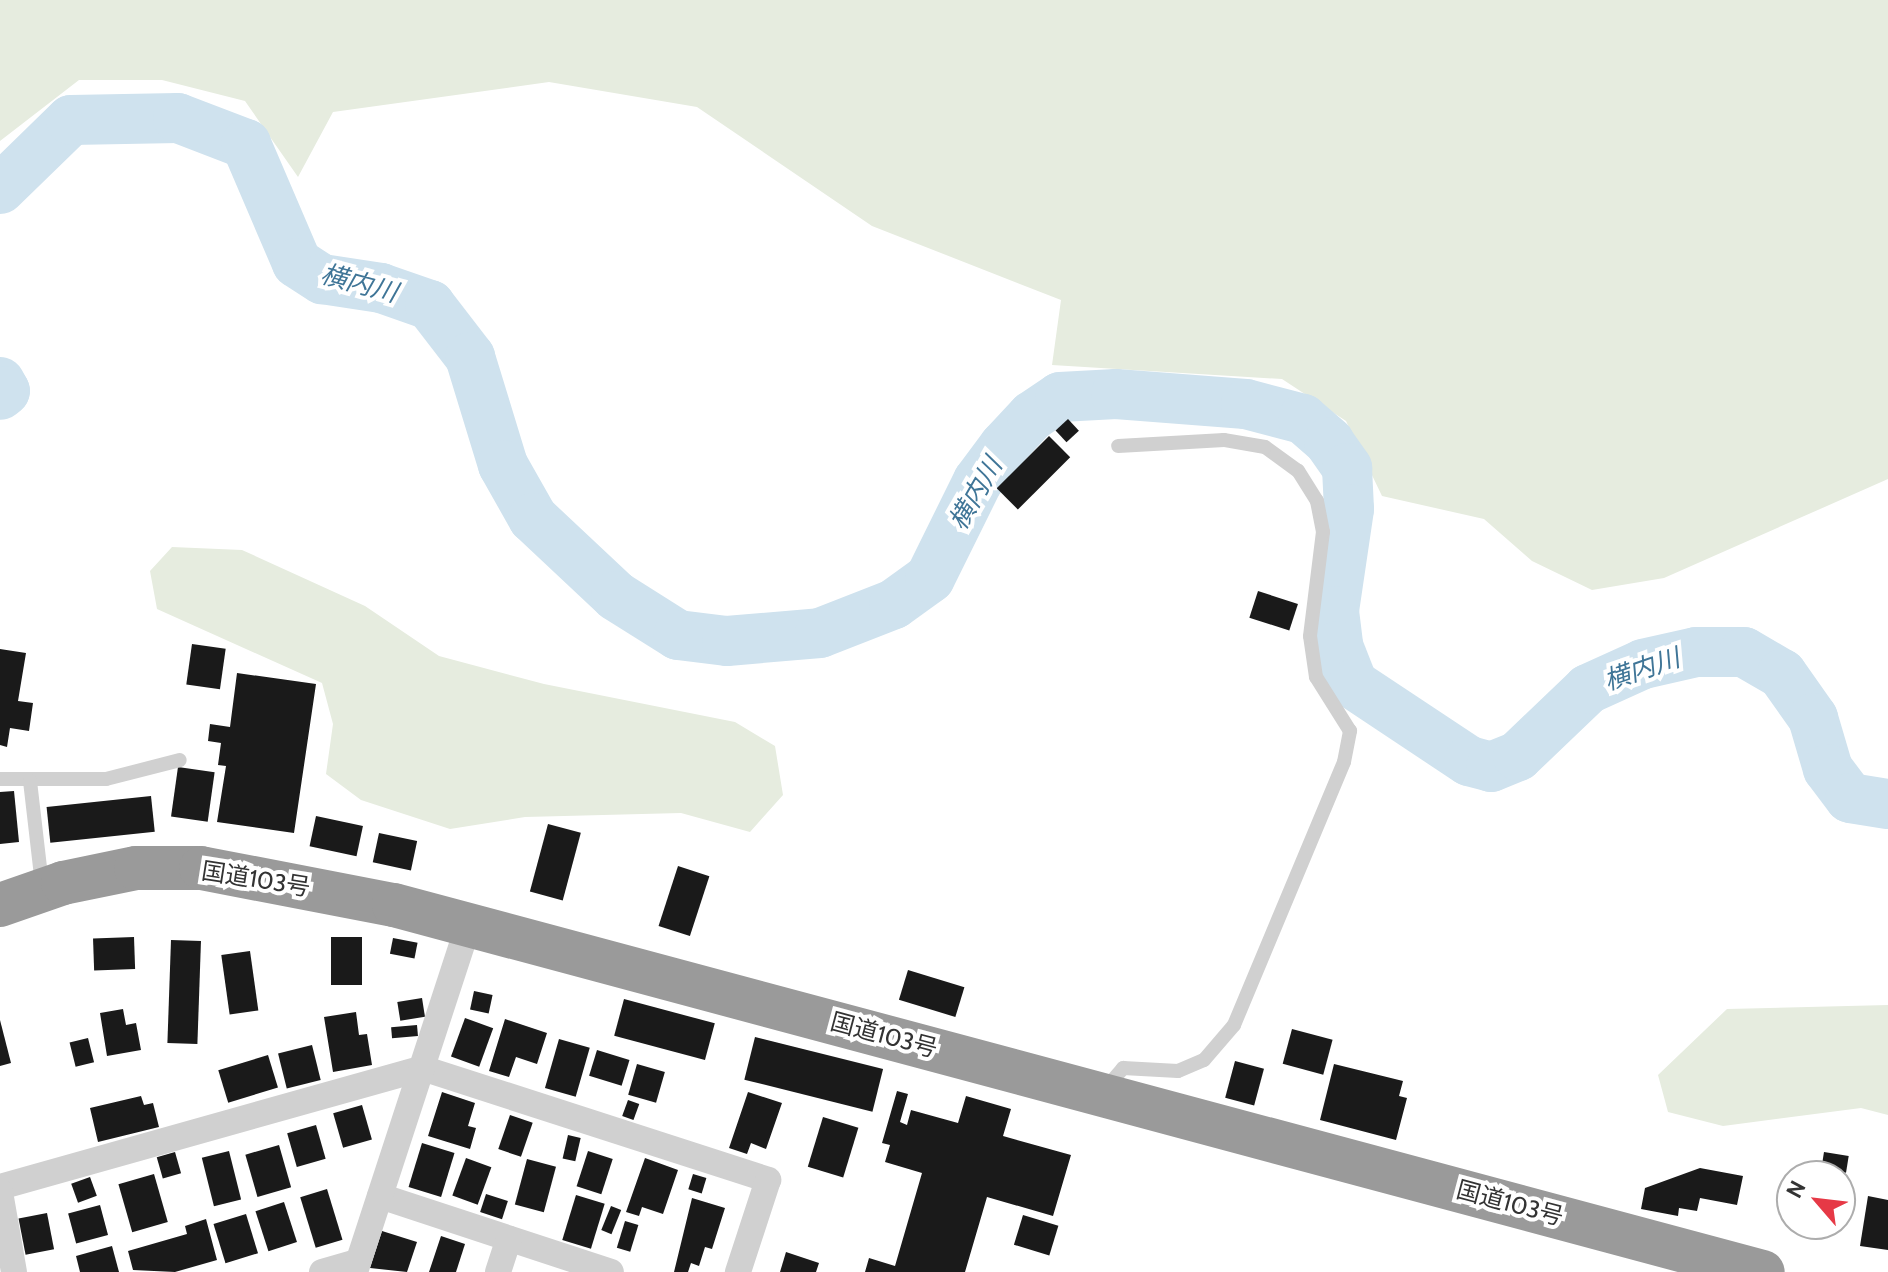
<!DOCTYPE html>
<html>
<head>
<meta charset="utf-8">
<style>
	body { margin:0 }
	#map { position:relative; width:1888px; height:1272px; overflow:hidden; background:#fff; font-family:Cabin,"Noto Sans JP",sans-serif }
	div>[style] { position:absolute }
	.green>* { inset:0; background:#e6ecdf }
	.river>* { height:50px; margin:-25px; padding:0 25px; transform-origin:25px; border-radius:25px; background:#cfe2ee }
	.building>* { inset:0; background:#1a1a1a; transform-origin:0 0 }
	.lane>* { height:14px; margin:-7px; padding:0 7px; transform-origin:7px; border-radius:7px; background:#d0d0d0 }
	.street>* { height:26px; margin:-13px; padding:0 13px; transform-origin:13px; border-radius:13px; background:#d0d0d0 }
	.highway>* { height:44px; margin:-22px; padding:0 22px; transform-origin:22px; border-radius:22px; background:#9a9a9a }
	span { translate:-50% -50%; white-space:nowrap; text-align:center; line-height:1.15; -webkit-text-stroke:8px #fff; paint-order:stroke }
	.street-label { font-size:24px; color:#333 }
	.water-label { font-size:26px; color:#3f7597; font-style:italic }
	.north { position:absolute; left:1776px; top:1160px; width:80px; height:80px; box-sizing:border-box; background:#fff; border:2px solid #adadad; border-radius:50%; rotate:298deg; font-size:22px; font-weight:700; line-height:32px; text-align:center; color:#333 }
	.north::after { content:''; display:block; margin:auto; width:28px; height:36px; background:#e63946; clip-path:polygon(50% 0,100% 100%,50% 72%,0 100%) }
</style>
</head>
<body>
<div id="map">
	<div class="green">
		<div style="clip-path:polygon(0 0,1888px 0,1888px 479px,1664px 578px,1592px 590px,1532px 561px,1484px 519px,1382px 496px,1346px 421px,1282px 379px,1052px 365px,1061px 300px,872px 226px,697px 107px,549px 82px,333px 112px,298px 177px,245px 101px,162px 80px,79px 80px,0 141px)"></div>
		<div style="clip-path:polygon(172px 547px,242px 550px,365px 606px,439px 656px,544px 684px,735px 722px,775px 746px,783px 795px,750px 832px,681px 813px,525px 817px,450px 829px,361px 800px,326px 774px,333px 724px,322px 683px,157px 609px,150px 571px)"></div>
		<div style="clip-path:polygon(1888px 1005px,1888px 1115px,1861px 1108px,1723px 1126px,1668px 1112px,1658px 1075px,1727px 1009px)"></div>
	</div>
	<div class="river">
		<div style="left:0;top:189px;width:99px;rotate:-44.2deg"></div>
		<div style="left:71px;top:120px;width:107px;rotate:-1.1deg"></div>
		<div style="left:178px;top:118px;width:73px;rotate:20.9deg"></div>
		<div style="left:246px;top:144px;width:129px;rotate:66.8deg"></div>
		<div style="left:297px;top:263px;width:30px;rotate:33deg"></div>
		<div style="left:322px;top:279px;width:60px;rotate:8.7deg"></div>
		<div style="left:381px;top:288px;width:52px;rotate:19.1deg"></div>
		<div style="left:430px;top:305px;width:66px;rotate:52.4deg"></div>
		<div style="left:470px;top:357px;width:113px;rotate:73deg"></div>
		<div style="left:503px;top:465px;width:61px;rotate:60.5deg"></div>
		<div style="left:533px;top:518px;width:114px;rotate:43.2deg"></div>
		<div style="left:616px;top:596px;width:73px;rotate:32.2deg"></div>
		<div style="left:678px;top:635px;width:49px;rotate:7deg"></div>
		<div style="left:727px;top:641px;width:93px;rotate:-4.9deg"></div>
		<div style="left:820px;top:633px;width:79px;rotate:-21.4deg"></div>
		<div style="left:894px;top:604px;width:44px;rotate:-35.8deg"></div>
		<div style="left:930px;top:578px;width:108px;rotate:-63.7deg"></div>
		<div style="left:978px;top:481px;width:44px;rotate:-53.4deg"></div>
		<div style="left:1004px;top:446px;width:41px;rotate:-47deg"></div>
		<div style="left:1032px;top:416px;width:34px;rotate:-34deg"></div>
		<div style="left:1060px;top:397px;width:56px;rotate:-3.1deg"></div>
		<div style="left:1116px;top:394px;width:130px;rotate:4.4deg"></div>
		<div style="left:1246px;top:404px;width:59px;rotate:14.7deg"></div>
		<div style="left:1303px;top:419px;width:35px;rotate:41deg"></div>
		<div style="left:1329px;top:442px;width:32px;rotate:55deg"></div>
		<div style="left:1347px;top:468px;width:41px;rotate:87.2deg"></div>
		<div style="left:1349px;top:509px;width:103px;rotate:98.4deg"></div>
		<div style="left:1334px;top:611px;width:35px;rotate:83deg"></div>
		<div style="left:1338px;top:646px;width:41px;rotate:68.5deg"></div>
		<div style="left:1353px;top:684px;width:139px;rotate:33.6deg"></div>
		<div style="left:1469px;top:761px;width:23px;rotate:15deg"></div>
		<div style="left:1491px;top:767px;width:29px;rotate:-22deg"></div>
		<div style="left:1518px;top:756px;width:97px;rotate:-43.7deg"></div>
		<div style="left:1588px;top:689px;width:60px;rotate:-24.4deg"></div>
		<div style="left:1643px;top:664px;width:54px;rotate:-12.8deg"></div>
		<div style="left:1696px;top:652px;width:48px"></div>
		<div style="left:1744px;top:652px;width:44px;rotate:30.1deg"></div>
		<div style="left:1782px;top:674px;width:54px;rotate:54.8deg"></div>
		<div style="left:1813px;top:718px;width:53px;rotate:73.6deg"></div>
		<div style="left:1828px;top:769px;width:36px;rotate:53deg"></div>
		<div style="left:1850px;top:798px;width:38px;rotate:9deg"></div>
		<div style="left:0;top:382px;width:10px;rotate:61deg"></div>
		<div style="left:5px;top:391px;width:6px;rotate:141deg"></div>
	</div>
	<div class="building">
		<div style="left:1068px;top:419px;width:16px;height:17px;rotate:47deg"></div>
		<div style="left:1049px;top:436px;width:30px;height:74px;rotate:45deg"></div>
		<div style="left:1258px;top:591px;width:42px;height:28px;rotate:18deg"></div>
		<div style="left:192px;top:644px;width:34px;height:41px;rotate:8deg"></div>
		<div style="clip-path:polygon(0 649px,26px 653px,18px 701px,33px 703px,29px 731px,10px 728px,7px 747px,0 745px)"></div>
		<div style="clip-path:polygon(237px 673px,316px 684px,294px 833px,217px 822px,226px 766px,218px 765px,221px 743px,208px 741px,210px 724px,230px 727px)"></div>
		<div style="left:178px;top:767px;width:37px;height:50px;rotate:8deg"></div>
		<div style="clip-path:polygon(14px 791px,19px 842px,0 844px,0 792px)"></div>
		<div style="left:151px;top:796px;width:36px;height:105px;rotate:84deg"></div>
		<div style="left:316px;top:816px;width:48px;height:31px;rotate:12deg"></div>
		<div style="left:548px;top:824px;width:34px;height:70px;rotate:15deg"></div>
		<div style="left:379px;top:833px;width:39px;height:30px;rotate:12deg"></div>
		<div style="left:678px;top:866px;width:33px;height:63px;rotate:18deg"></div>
		<div style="left:134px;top:937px;width:32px;height:41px;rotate:88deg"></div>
		<div style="left:331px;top:937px;width:31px;height:48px"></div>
		<div style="left:393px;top:938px;width:25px;height:16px;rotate:11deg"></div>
		<div style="left:171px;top:940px;width:30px;height:103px;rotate:2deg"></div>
		<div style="left:250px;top:951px;width:60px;height:29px;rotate:82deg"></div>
		<div style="left:908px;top:970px;width:59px;height:31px;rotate:17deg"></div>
		<div style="left:474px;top:991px;width:19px;height:19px;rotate:12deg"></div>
		<div style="left:422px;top:998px;width:19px;height:25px;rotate:81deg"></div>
		<div style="left:624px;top:999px;width:94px;height:38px;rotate:15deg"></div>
		<div style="clip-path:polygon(123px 1009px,126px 1025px,136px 1023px,141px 1050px,107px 1056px,100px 1013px)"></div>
		<div style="clip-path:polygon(356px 1012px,359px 1035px,367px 1034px,372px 1065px,333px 1072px,324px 1017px)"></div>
		<div style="left:465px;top:1018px;width:30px;height:41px;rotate:20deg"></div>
		<div style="clip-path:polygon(505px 1019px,547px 1033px,537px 1064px,516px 1057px,509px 1077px,489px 1071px)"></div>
		<div style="clip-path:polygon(0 1020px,11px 1063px,0 1066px)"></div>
		<div style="left:417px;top:1025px;width:11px;height:26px;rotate:85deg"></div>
		<div style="left:1292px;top:1029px;width:42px;height:36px;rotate:15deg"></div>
		<div style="left:755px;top:1037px;width:132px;height:44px;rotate:14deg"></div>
		<div style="left:88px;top:1038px;width:25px;height:19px;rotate:76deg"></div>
		<div style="left:559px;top:1039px;width:32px;height:51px;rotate:16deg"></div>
		<div style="left:312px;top:1045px;width:36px;height:35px;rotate:76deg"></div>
		<div style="left:597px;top:1050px;width:34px;height:27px;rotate:17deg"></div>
		<div style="left:268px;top:1055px;width:34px;height:52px;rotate:73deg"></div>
		<div style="left:1235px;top:1061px;width:30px;height:38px;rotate:15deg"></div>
		<div style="left:637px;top:1064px;width:29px;height:32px;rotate:16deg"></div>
		<div style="clip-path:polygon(1334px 1064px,1403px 1081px,1399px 1096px,1407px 1098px,1396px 1140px,1320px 1120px)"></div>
		<div style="clip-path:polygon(897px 1091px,908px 1094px,900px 1122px,907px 1125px,911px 1110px,958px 1123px,966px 1096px,1011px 1109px,1003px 1136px,1071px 1155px,1053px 1216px,987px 1197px,965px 1272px,865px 1272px,869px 1258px,895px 1266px,922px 1173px,885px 1162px,890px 1145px,882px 1143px)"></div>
		<div style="clip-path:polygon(442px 1092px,475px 1103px,468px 1126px,476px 1128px,470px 1149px,428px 1136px)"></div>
		<div style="clip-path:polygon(748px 1092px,782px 1103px,766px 1149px,751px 1143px,747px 1154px,729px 1148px)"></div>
		<div style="clip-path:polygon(141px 1096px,144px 1105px,153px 1103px,159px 1127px,98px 1142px,90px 1108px)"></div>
		<div style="left:628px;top:1100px;width:12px;height:17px;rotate:20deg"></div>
		<div style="left:362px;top:1105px;width:36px;height:30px;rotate:74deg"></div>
		<div style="left:510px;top:1115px;width:24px;height:36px;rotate:19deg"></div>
		<div style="left:823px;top:1117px;width:37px;height:52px;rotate:17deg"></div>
		<div style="left:316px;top:1125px;width:35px;height:30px;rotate:74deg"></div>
		<div style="left:568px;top:1135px;width:13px;height:24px;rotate:13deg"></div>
		<div style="left:422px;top:1143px;width:34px;height:46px;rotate:17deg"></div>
		<div style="left:279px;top:1145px;width:44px;height:35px;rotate:74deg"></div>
		<div style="left:229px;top:1151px;width:50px;height:28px;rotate:76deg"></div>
		<div style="left:588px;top:1151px;width:26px;height:37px;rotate:18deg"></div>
		<div style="left:175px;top:1152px;width:22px;height:19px;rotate:74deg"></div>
		<div style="left:1824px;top:1152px;width:25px;height:17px;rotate:9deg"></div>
		<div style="left:466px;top:1158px;width:27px;height:40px;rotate:20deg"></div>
		<div style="clip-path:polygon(645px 1158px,678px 1170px,663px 1214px,642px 1207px,639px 1216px,626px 1212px)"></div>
		<div style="left:527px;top:1159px;width:30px;height:47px;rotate:15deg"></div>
		<div style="clip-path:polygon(1700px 1168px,1743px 1176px,1737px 1205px,1700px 1198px,1697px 1211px,1679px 1208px,1678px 1216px,1641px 1209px,1645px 1188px)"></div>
		<div style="left:154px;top:1174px;width:50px;height:37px;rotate:74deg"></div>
		<div style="left:693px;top:1174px;width:14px;height:16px;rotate:17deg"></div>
		<div style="left:90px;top:1177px;width:20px;height:20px;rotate:70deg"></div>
		<div style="clip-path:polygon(1840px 1182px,1846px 1183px,1842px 1209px,1840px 1209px)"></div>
		<div style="left:327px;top:1189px;width:53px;height:28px;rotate:73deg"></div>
		<div style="left:486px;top:1194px;width:23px;height:19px;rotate:18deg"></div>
		<div style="left:576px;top:1195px;width:30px;height:47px;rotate:17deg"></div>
		<div style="clip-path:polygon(1868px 1196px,1888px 1200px,1888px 1250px,1860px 1246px)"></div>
		<div style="clip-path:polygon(692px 1198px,725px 1208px,712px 1249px,705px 1247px,699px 1266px,691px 1263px,688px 1272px,674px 1272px)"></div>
		<div style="left:284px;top:1202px;width:42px;height:30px;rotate:72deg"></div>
		<div style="left:100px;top:1205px;width:31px;height:33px;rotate:75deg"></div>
		<div style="left:611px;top:1206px;width:11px;height:26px;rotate:22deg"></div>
		<div style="left:47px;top:1213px;width:37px;height:29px;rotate:79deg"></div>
		<div style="left:246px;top:1214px;width:41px;height:34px;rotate:73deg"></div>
		<div style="left:1023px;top:1215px;width:37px;height:31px;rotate:17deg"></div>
		<div style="clip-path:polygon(206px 1219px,217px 1260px,175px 1272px,133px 1270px,128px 1251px,187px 1234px,185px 1226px)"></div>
		<div style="left:625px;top:1221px;width:14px;height:28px;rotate:17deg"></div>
		<div style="clip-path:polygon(382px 1231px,417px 1242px,407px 1272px,370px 1268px)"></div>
		<div style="clip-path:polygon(441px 1236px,465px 1244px,456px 1272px,429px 1272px)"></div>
		<div style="clip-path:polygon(112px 1246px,119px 1272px,80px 1272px,76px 1256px)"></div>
		<div style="clip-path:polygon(786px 1252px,819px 1263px,816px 1272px,780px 1272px)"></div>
	</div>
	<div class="lane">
		<div style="left:0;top:779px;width:106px"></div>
		<div style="left:106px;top:779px;width:76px;rotate:-14.4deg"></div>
		<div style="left:30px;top:781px;width:104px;rotate:83.4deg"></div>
		<div style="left:1105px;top:1089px;width:28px;rotate:-49deg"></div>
		<div style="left:1123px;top:1068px;width:55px;rotate:3.1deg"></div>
		<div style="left:1178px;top:1071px;width:28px;rotate:-23deg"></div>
		<div style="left:1204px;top:1060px;width:46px;rotate:-49.4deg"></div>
		<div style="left:1234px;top:1025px;width:285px;rotate:-67.3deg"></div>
		<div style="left:1344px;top:762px;width:32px;rotate:-79deg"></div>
		<div style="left:1350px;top:731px;width:64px;rotate:-122.2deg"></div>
		<div style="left:1316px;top:677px;width:41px;rotate:-98.3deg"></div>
		<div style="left:1310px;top:636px;width:105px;rotate:-82.9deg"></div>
		<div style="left:1323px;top:532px;width:32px;rotate:-101deg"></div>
		<div style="left:1317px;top:501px;width:36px;rotate:-122deg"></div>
		<div style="left:1298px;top:471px;width:41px;rotate:-144deg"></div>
		<div style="left:1265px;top:447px;width:42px;rotate:-170.3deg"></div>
		<div style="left:1224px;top:440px;width:106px;rotate:176.8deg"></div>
	</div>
	<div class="street">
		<div style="left:0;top:1187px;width:438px;rotate:-15.7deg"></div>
		<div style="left:422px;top:1068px;width:364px;rotate:17.9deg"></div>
		<div style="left:768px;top:1180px;width:97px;rotate:108.1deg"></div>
		<div style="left:0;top:1192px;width:81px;rotate:80.1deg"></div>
		<div style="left:380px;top:1196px;width:243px;rotate:18.2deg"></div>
		<div style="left:322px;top:1272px;width:37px;rotate:-16deg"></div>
		<div style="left:355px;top:1272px;width:366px;rotate:-71.9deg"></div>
		<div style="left:498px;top:1272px;width:35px;rotate:-72deg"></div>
	</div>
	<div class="highway">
		<div style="left:0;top:905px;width:67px;rotate:-19.2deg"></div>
		<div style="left:63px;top:883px;width:75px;rotate:-11.6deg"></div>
		<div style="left:136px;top:868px;width:65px"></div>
		<div style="left:201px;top:868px;width:197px;rotate:10.9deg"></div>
		<div style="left:394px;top:905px;width:1417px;rotate:15.01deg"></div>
	</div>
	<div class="street-label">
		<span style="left:256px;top:879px;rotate:9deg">国道103号</span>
		<span style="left:884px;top:1035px;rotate:15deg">国道103号</span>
		<span style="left:1510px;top:1203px;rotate:15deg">国道103号</span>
	</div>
	<div class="water-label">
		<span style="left:359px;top:284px;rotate:15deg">横内川</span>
		<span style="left:976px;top:494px;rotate:-60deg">横内川</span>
		<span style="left:1642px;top:670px;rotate:-19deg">横内川</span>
	</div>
	<div class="north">N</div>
</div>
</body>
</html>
